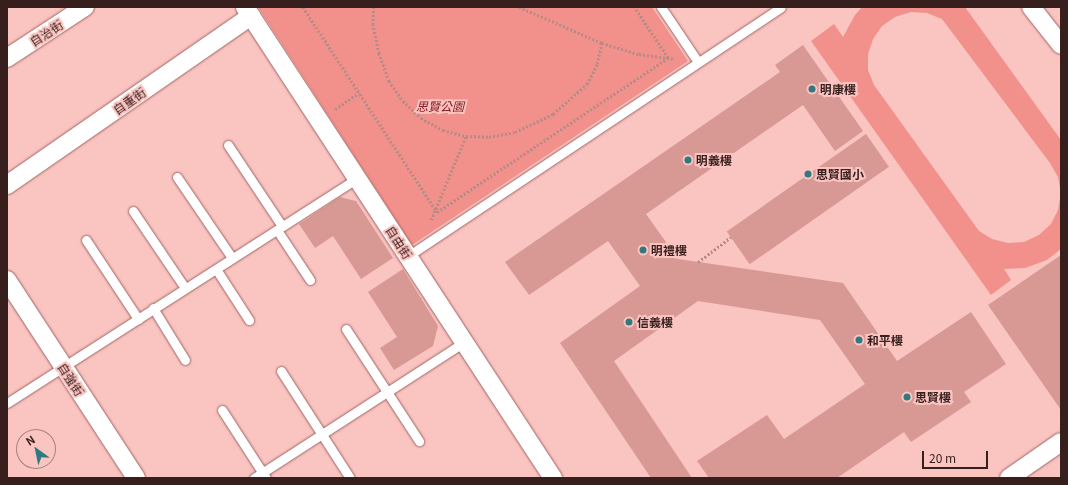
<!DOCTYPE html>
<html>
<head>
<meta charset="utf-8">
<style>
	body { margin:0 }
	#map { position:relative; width:1068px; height:485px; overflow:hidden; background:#fac4c1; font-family:Georgia,"Noto Sans TC",serif }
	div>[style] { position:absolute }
	.green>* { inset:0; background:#f2908b }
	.building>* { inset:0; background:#d89994; transform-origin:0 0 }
	.path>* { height:2.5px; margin-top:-1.25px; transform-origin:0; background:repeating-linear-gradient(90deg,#b68a87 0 2px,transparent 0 4px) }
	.roads { filter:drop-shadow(0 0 1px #a06562) drop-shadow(0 0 1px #a06562) }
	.lane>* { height:9px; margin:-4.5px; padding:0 4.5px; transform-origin:4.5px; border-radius:4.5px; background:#fff }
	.street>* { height:18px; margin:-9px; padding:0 9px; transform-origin:9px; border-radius:9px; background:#fff }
	.dots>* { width:11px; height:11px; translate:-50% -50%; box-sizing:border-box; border:2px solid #fac4c1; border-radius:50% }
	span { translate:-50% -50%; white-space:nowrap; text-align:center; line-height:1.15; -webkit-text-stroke:4px #fac4c1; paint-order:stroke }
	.street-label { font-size:12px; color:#371f1d }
	.poi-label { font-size:12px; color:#371f1d; font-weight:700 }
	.left { translate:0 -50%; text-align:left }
	.park-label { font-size:12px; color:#8a1c23; font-style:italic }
	.frame { position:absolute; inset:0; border:8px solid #371f1d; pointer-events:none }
	.north { position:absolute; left:16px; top:429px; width:40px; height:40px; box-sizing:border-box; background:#fac4c1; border:1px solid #ac827f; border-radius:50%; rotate:327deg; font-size:11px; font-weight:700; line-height:16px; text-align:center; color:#371f1d }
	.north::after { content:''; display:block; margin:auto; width:14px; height:18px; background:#30797f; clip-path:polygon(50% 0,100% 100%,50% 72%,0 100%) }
	.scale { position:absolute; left:922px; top:451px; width:66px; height:18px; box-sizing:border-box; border:2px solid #371f1d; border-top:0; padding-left:5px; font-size:12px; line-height:14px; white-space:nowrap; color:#371f1d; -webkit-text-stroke:3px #fac4c1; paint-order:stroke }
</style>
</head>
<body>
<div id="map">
	<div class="green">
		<div style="clip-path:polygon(258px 7px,652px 7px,688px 61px,412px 245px)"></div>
		<div style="clip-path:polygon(evenodd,862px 7px,965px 7px,1061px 140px,1061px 249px,1047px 260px,1025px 268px,1004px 269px,1011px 280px,991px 295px,811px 41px,834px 24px,843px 37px,855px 15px,862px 7px,911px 12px,927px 13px,942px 19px,1050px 163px,1058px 177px,1061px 193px,1058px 210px,1051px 224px,1039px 235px,1024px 242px,1008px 243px,992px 239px,979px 231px,874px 85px,868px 70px,868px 54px,873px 39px,882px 26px,895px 17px,911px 12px)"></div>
	</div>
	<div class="building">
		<div style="clip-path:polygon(803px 45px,863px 131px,835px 151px,803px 105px,646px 214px,678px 259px,843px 283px,897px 361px,971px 312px,1006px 364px,964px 392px,971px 402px,911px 442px,904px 432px,837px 478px,709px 478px,697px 461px,767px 415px,784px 439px,865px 384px,820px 320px,698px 301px,614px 361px,692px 478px,651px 478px,560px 343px,640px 286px,608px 241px,529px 295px,505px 262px,780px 72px,775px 65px)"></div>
		<div style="left:866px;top:134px;width:40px;height:170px;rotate:55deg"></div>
		<div style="clip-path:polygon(340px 197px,356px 201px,393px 258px,361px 279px,333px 236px,315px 248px,299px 224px)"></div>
		<div style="clip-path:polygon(1061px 255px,1061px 410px,988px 305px)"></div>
		<div style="clip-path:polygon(403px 269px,438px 326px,433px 346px,394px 370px,380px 348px,397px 337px,368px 292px)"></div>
	</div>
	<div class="path">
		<div style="left:303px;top:7px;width:245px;rotate:56.8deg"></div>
		<div style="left:437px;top:212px;width:278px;rotate:-33.7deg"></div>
		<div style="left:668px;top:58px;width:61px;rotate:-123.7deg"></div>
		<div style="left:374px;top:7px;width:17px;rotate:93deg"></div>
		<div style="left:373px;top:24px;width:30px;rotate:78deg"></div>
		<div style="left:379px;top:53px;width:30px;rotate:70deg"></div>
		<div style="left:389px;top:81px;width:24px;rotate:55deg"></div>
		<div style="left:403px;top:101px;width:25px;rotate:43deg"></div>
		<div style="left:421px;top:118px;width:25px;rotate:29deg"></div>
		<div style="left:443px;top:130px;width:24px;rotate:15deg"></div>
		<div style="left:466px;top:136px;width:23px;rotate:2deg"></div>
		<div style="left:489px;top:137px;width:26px;rotate:-11deg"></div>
		<div style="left:515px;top:132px;width:42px;rotate:-25.3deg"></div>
		<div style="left:553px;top:114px;width:45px;rotate:-41.4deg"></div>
		<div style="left:587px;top:84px;width:22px;rotate:-63deg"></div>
		<div style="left:597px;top:64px;width:22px;rotate:-77deg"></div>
		<div style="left:519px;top:7px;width:90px;rotate:23.4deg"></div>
		<div style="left:602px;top:43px;width:39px;rotate:17deg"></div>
		<div style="left:639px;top:54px;width:36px;rotate:8deg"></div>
		<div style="left:335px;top:109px;width:29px;rotate:-34deg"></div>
		<div style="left:431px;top:220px;width:91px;rotate:-67.4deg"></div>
		<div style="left:698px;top:262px;width:41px;rotate:-37.1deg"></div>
	</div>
	<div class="roads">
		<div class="lane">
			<div style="left:661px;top:7px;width:66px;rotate:56.1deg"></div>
			<div style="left:228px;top:145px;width:97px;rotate:56.3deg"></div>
			<div style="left:177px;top:177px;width:98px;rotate:55.8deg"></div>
			<div style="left:133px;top:211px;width:93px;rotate:56deg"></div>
			<div style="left:277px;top:230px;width:60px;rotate:56.6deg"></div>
			<div style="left:86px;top:240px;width:95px;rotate:56.6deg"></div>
			<div style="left:408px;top:256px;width:448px;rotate:-33.7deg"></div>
			<div style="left:216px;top:269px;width:61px;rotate:57.1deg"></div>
			<div style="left:153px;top:308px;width:61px;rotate:58.4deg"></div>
			<div style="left:346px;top:329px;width:134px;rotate:56.9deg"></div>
			<div style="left:281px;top:371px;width:127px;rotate:57.2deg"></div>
			<div style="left:7px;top:403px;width:416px;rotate:-32.7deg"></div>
			<div style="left:222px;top:410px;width:81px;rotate:57.1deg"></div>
			<div style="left:254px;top:478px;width:250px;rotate:-32.9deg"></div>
		</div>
		<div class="street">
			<div style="left:245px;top:7px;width:563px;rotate:56.82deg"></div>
			<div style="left:1031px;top:7px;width:48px;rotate:51.7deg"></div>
			<div style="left:7px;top:58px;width:93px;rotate:-33.2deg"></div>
			<div style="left:7px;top:185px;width:297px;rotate:-34.7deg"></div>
			<div style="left:7px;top:280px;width:236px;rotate:56.9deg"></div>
			<div style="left:1009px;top:478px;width:63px;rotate:-34.7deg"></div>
		</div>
	</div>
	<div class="dots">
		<div style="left:812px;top:89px;background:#30797f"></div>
		<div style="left:688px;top:160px;background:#30797f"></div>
		<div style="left:808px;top:174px;background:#30797f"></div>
		<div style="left:643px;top:250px;background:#30797f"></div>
		<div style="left:629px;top:322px;background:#30797f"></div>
		<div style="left:859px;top:340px;background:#30797f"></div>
		<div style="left:907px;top:397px;background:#30797f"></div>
	</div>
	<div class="street-label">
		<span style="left:46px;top:33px;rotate:-33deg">自治街</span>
		<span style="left:129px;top:101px;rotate:-35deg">自重街</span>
		<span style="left:399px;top:242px;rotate:57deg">自由街</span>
		<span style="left:71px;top:379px;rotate:57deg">自強街</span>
	</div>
	<div class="poi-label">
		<span class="left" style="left:820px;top:89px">明康樓</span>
		<span class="left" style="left:696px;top:160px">明義樓</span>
		<span class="left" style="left:816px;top:174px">思賢國小</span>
		<span class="left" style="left:651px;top:250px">明禮樓</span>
		<span class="left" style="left:637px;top:322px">信義樓</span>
		<span class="left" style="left:867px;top:340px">和平樓</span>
		<span class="left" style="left:915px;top:397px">思賢樓</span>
	</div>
	<div class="park-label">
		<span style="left:440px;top:106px">思賢公園</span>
	</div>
	<div class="frame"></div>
	<div class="north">N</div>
	<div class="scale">20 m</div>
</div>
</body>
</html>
